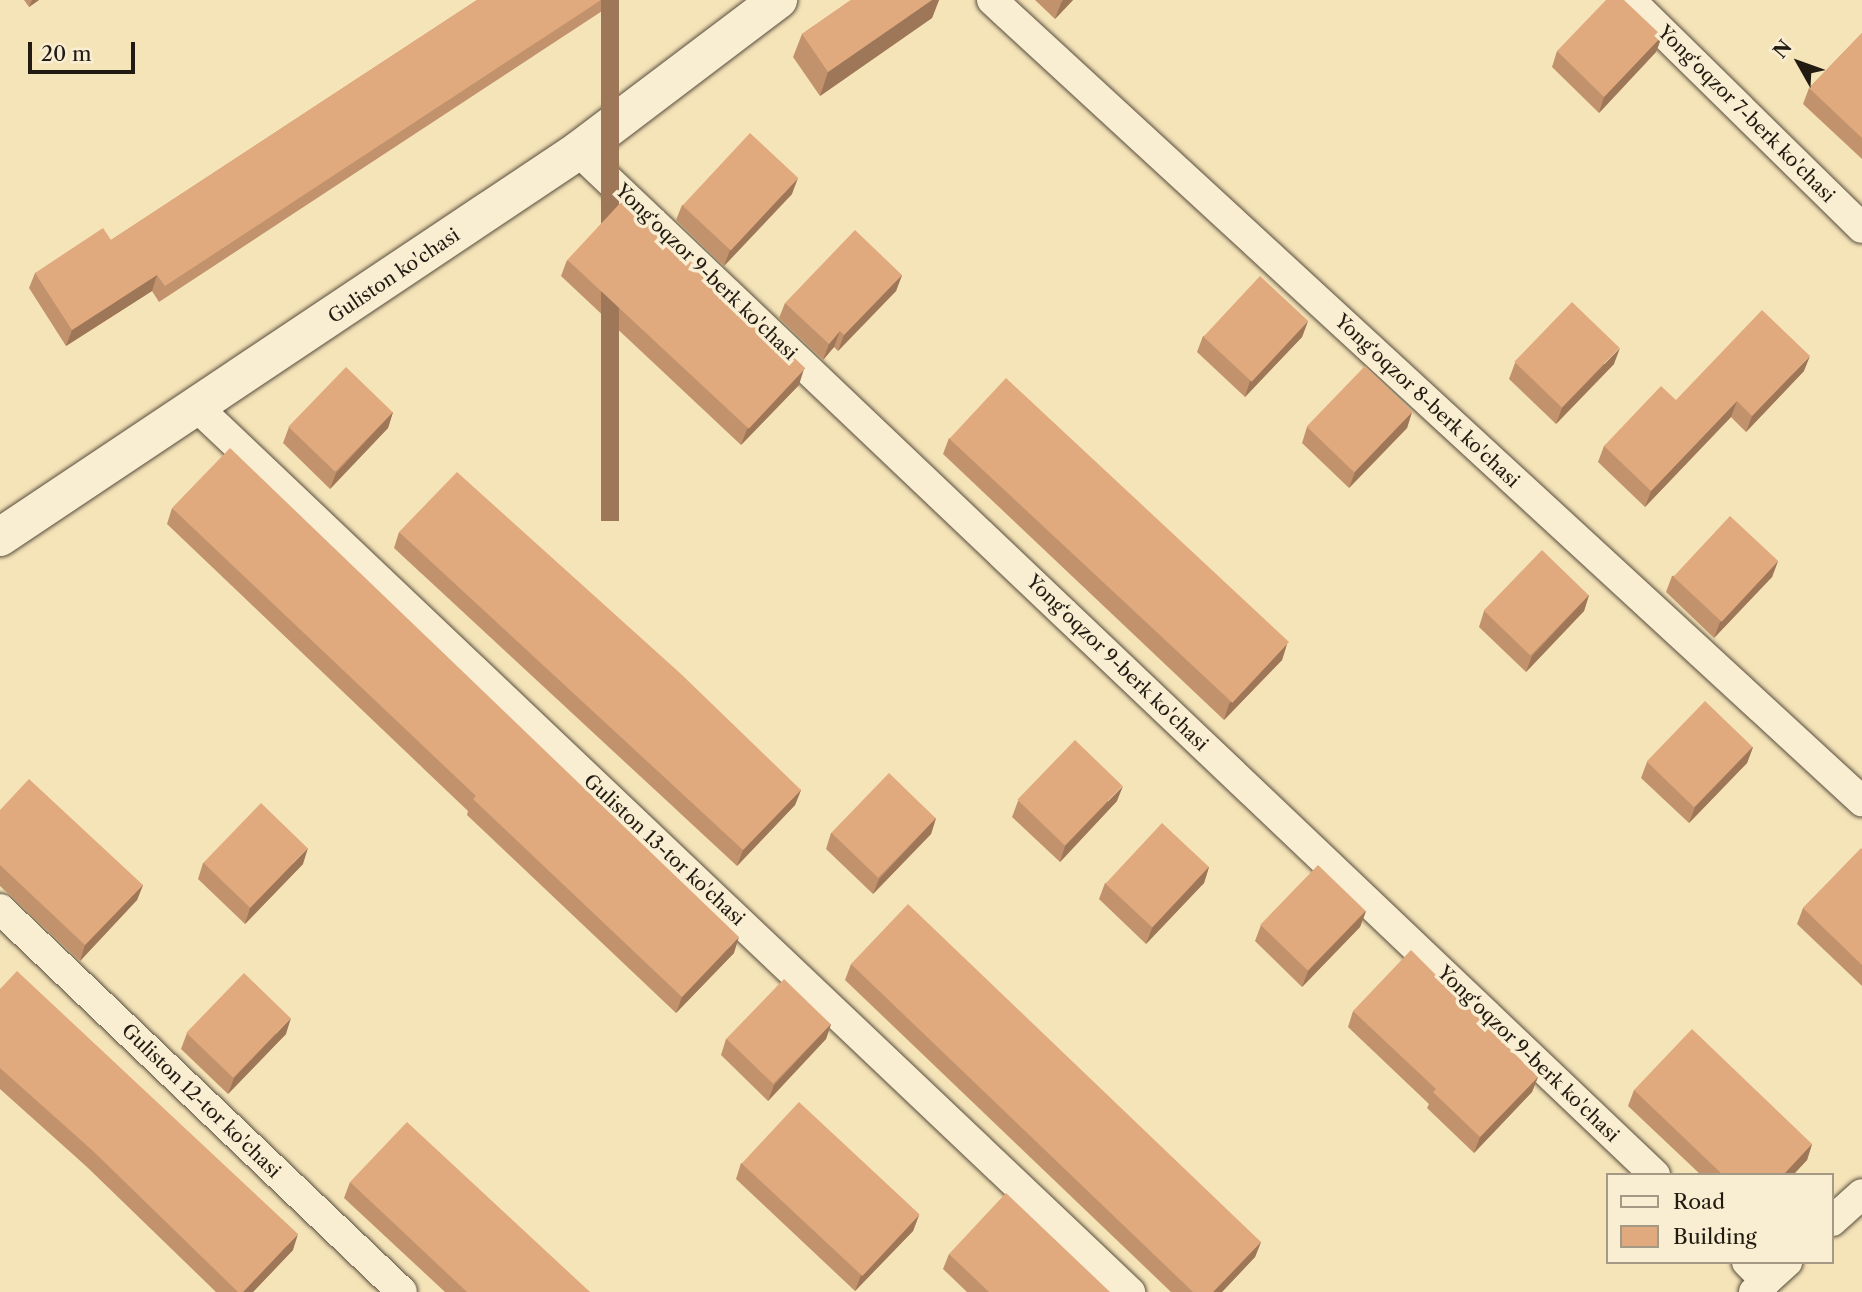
<!DOCTYPE html>
<html>
<head>
<meta charset="utf-8">
<style>
	body { margin:0 }
	#map { position:relative; width:1862px; height:1292px; overflow:hidden; background:#f6e4b9; font-family:"Libre Caslon Text",serif }
	div>[style] { position:absolute }
	.roads { filter:drop-shadow(0 0 2px #574d3c) drop-shadow(0 0 2px #574d3c) }
	.street>* { height:30px; margin:-15px; padding:0 15px; transform-origin:15px; border-radius:15px; background:#f9edd2 }
	.secondary>* { height:38px; margin:-19px; padding:0 19px; transform-origin:19px; border-radius:19px; background:#f9edd2 }
	.wall>* { inset:0; background:#c1926c }
	.shaded-wall>* { inset:0; background:#9d7758; transform-origin:0 0 }
	.building>* { inset:0; background:#e0aa7e; transform-origin:0 0 }
	span { translate:-50% -50%; white-space:nowrap; text-align:center; line-height:1.15; -webkit-text-stroke:7px #f9edd2; paint-order:stroke }
	.street-label { font-size:19px; color:#221b12 }
	.legend { position:absolute; left:1606px; top:1173px; width:228px; height:91px; box-sizing:border-box; background:#f9edd2; border:2px solid #a39985; margin:0; padding:9px 12px; list-style:none; font-size:21px; color:#221b12 }
	.legend li { display:flex; align-items:center; gap:14px; height:35px }
	.legend b { width:35px; border:2px solid #a39985 }
	.north { position:absolute; left:1764px; top:28px; width:70px; height:70px; -webkit-text-stroke:5px #f9edd2; paint-order:stroke; rotate:310deg; font-size:19px; font-weight:700; line-height:28px; text-align:center; color:#221b12 }
	.north::after { content:''; display:block; margin:auto; width:24px; height:32px; background:#221b12; clip-path:polygon(50% 0,100% 100%,50% 72%,0 100%) }
	.scale { position:absolute; left:28px; top:42px; width:107px; height:32px; box-sizing:border-box; border:4px solid #221b12; border-top:0; padding-left:9px; font-size:21px; line-height:24px; white-space:nowrap; color:#221b12; -webkit-text-stroke:5px #f9edd2; paint-order:stroke }
</style>
</head>
<body>
<div id="map">
	<div class="roads">
		<div class="street">
			<div style="left:992px;top:0;width:1183px;rotate:42.64deg"></div>
			<div style="left:1630px;top:0;width:325px;rotate:44.5deg"></div>
			<div style="left:578px;top:151px;width:1486px;rotate:43.55deg"></div>
			<div style="left:198px;top:408px;width:1285px;rotate:43.49deg"></div>
			<div style="left:0;top:909px;width:555px;rotate:43.61deg"></div>
			<div style="left:1832px;top:1221px;width:40px;rotate:-42deg"></div>
			<div style="left:1747px;top:1262px;width:27px;rotate:45deg"></div>
			<div style="left:1754px;top:1292px;width:45px;rotate:-42.3deg"></div>
		</div>
		<div class="secondary">
			<div style="left:0;top:537px;width:695px;rotate:-33.74deg"></div>
			<div style="left:578px;top:151px;width:251px;rotate:-37.1deg"></div>
		</div>
	</div>
	<div class="wall">
		<div style="clip-path:polygon(24px 0,39px 0,29px 7px)"></div>
		<div style="clip-path:polygon(477px 0,619px 0,159px 302px,152px 291px,66px 346px,29px 288px,35px 273px,111px 240px)"></div>
		<div style="clip-path:polygon(851px 0,939px 0,932px 18px,820px 96px,793px 57px,802px 34px)"></div>
		<div style="clip-path:polygon(1035px 0,1073px 0,1055px 19px)"></div>
		<div style="clip-path:polygon(1862px 33px,1862px 159px,1803px 104px,1809px 88px)"></div>
		<div style="clip-path:polygon(1662px 36px,1656px 52px,1599px 113px,1552px 67px,1557px 51px)"></div>
		<div style="clip-path:polygon(792px 194px,724px 266px,676px 220px,682px 205px)"></div>
		<div style="clip-path:polygon(567px 260px,799px 385px,741px 445px,561px 276px)"></div>
		<div style="clip-path:polygon(902px 275px,896px 291px,838px 351px,834px 347px,823px 360px,779px 318px,785px 303px)"></div>
		<div style="clip-path:polygon(1308px 321px,1302px 337px,1245px 397px,1197px 352px,1203px 336px)"></div>
		<div style="clip-path:polygon(1515px 363px,1614px 364px,1556px 424px,1509px 379px)"></div>
		<div style="clip-path:polygon(1804px 371px,1746px 432px,1731px 417px,1645px 507px,1598px 462px,1604px 446px,1676px 400px)"></div>
		<div style="clip-path:polygon(393px 412px,388px 428px,330px 489px,283px 443px,289px 427px)"></div>
		<div style="clip-path:polygon(1412px 412px,1407px 428px,1349px 488px,1302px 443px,1307px 427px)"></div>
		<div style="clip-path:polygon(949px 438px,1287px 644px,1282px 660px,1224px 720px,943px 454px)"></div>
		<div style="clip-path:polygon(172px 508px,734px 953px,676px 1013px,467px 815px,468px 811px,167px 524px)"></div>
		<div style="clip-path:polygon(399px 532px,801px 790px,795px 805px,737px 866px,394px 548px)"></div>
		<div style="clip-path:polygon(1778px 561px,1772px 577px,1714px 638px,1666px 592px,1672px 576px)"></div>
		<div style="clip-path:polygon(1589px 595px,1584px 611px,1526px 672px,1479px 627px,1484px 611px)"></div>
		<div style="clip-path:polygon(1753px 747px,1747px 763px,1689px 823px,1641px 778px,1647px 762px)"></div>
		<div style="clip-path:polygon(1018px 801px,1117px 801px,1060px 862px,1012px 817px)"></div>
		<div style="clip-path:polygon(0 810px,143px 885px,137px 900px,80px 961px,0 886px)"></div>
		<div style="clip-path:polygon(936px 818px,931px 834px,873px 894px,826px 849px,831px 833px)"></div>
		<div style="clip-path:polygon(1862px 849px,1862px 986px,1797px 924px,1803px 908px)"></div>
		<div style="clip-path:polygon(203px 863px,303px 864px,245px 924px,198px 879px)"></div>
		<div style="clip-path:polygon(1209px 867px,1204px 883px,1146px 944px,1099px 899px,1105px 883px)"></div>
		<div style="clip-path:polygon(1366px 911px,1360px 927px,1302px 987px,1255px 941px,1261px 925px)"></div>
		<div style="clip-path:polygon(851px 964px,1261px 1242px,1255px 1257px,1222px 1292px,1171px 1292px,845px 980px)"></div>
		<div style="clip-path:polygon(0 989px,293px 1250px,253px 1292px,216px 1292px,87px 1167px,0 1089px)"></div>
		<div style="clip-path:polygon(1353px 1011px,1538px 1077px,1532px 1092px,1474px 1153px,1427px 1108px,1429px 1104px,1348px 1027px)"></div>
		<div style="clip-path:polygon(831px 1024px,826px 1039px,768px 1101px,721px 1055px,726px 1039px)"></div>
		<div style="clip-path:polygon(187px 1033px,286px 1034px,228px 1094px,181px 1049px)"></div>
		<div style="clip-path:polygon(1634px 1090px,1812px 1144px,1807px 1160px,1793px 1175px,1701px 1175px,1628px 1106px)"></div>
		<div style="clip-path:polygon(741px 1163px,919px 1215px,913px 1231px,855px 1291px,736px 1179px)"></div>
		<div style="clip-path:polygon(350px 1182px,590px 1292px,445px 1292px,344px 1198px)"></div>
		<div style="clip-path:polygon(949px 1254px,1110px 1292px,967px 1292px,943px 1269px)"></div>
	</div>
	<div class="shaded-wall">
		<div style="clip-path:polygon(32px 0,39px 0,29px 7px)"></div>
		<div style="left:601px;top:0;width:18px;height:521px"></div>
		<div style="clip-path:polygon(932px 0,939px 0,932px 18px,820px 96px,828px 72px)"></div>
		<div style="clip-path:polygon(1063px 0,1073px 0,1055px 19px,1061px 3px)"></div>
		<div style="clip-path:polygon(1662px 36px,1656px 52px,1599px 113px,1604px 97px)"></div>
		<div style="clip-path:polygon(798px 178px,792px 194px,724px 266px,730px 250px)"></div>
		<div style="clip-path:polygon(157px 275px,152px 291px,66px 346px,72px 330px)"></div>
		<div style="clip-path:polygon(902px 275px,896px 291px,838px 351px,844px 335px)"></div>
		<div style="clip-path:polygon(1308px 321px,1302px 337px,1245px 397px,1250px 381px)"></div>
		<div style="clip-path:polygon(840px 331px,834px 347px,823px 360px,829px 344px)"></div>
		<div style="clip-path:polygon(1620px 348px,1614px 364px,1556px 424px,1562px 408px)"></div>
		<div style="clip-path:polygon(1810px 356px,1804px 371px,1746px 432px,1752px 416px)"></div>
		<div style="clip-path:polygon(804px 369px,799px 385px,741px 445px,747px 429px)"></div>
		<div style="clip-path:polygon(1737px 401px,1731px 417px,1645px 507px,1651px 491px)"></div>
		<div style="clip-path:polygon(393px 412px,388px 428px,330px 489px,336px 473px)"></div>
		<div style="clip-path:polygon(1412px 412px,1407px 428px,1349px 488px,1355px 472px)"></div>
		<div style="clip-path:polygon(1778px 561px,1772px 577px,1714px 638px,1720px 622px)"></div>
		<div style="clip-path:polygon(1589px 595px,1584px 611px,1526px 672px,1532px 656px)"></div>
		<div style="clip-path:polygon(1287px 644px,1282px 660px,1224px 720px,1229px 704px)"></div>
		<div style="clip-path:polygon(1753px 747px,1747px 763px,1689px 823px,1695px 807px)"></div>
		<div style="clip-path:polygon(1123px 786px,1117px 801px,1060px 862px,1065px 846px)"></div>
		<div style="clip-path:polygon(801px 790px,795px 805px,737px 866px,743px 850px)"></div>
		<div style="clip-path:polygon(936px 818px,931px 834px,873px 894px,879px 879px)"></div>
		<div style="clip-path:polygon(308px 848px,303px 864px,245px 924px,250px 908px)"></div>
		<div style="clip-path:polygon(1209px 867px,1204px 883px,1146px 944px,1152px 928px)"></div>
		<div style="clip-path:polygon(143px 885px,137px 900px,80px 961px,85px 945px)"></div>
		<div style="clip-path:polygon(1366px 911px,1360px 927px,1302px 987px,1308px 971px)"></div>
		<div style="clip-path:polygon(739px 937px,734px 953px,676px 1013px,682px 997px)"></div>
		<div style="clip-path:polygon(291px 1018px,286px 1034px,228px 1094px,234px 1078px)"></div>
		<div style="clip-path:polygon(831px 1024px,826px 1039px,768px 1101px,774px 1085px)"></div>
		<div style="clip-path:polygon(1538px 1077px,1532px 1092px,1474px 1153px,1480px 1137px)"></div>
		<div style="clip-path:polygon(1812px 1144px,1807px 1160px,1793px 1175px,1783px 1175px)"></div>
		<div style="clip-path:polygon(919px 1215px,913px 1231px,855px 1291px,861px 1275px)"></div>
		<div style="clip-path:polygon(298px 1234px,293px 1250px,253px 1292px,243px 1292px)"></div>
		<div style="clip-path:polygon(1261px 1242px,1255px 1257px,1222px 1292px,1213px 1292px)"></div>
	</div>
	<div class="building">
		<div style="clip-path:polygon(477px 0,601px 0,165px 286px,157px 275px,72px 330px,35px 273px,103px 228px,111px 240px)"></div>
		<div style="clip-path:polygon(851px 0,932px 0,828px 72px,802px 34px)"></div>
		<div style="clip-path:polygon(1606px 0,1624px 0,1662px 36px,1604px 97px,1557px 51px)"></div>
		<div style="clip-path:polygon(1862px 33px,1862px 138px,1809px 88px)"></div>
		<div style="left:750px;top:133px;width:66px;height:99px;rotate:43deg"></div>
		<div style="left:624px;top:199px;width:248px;height:83px;rotate:43deg"></div>
		<div style="clip-path:polygon(855px 230px,902px 275px,844px 335px,840px 331px,829px 344px,785px 303px)"></div>
		<div style="left:1260px;top:276px;width:66px;height:83px;rotate:43deg"></div>
		<div style="left:1572px;top:302px;width:66px;height:83px;rotate:44deg"></div>
		<div style="clip-path:polygon(1762px 310px,1810px 356px,1752px 416px,1737px 401px,1651px 491px,1604px 446px,1661px 386px,1676px 400px)"></div>
		<div style="left:1365px;top:366px;width:66px;height:84px;rotate:44deg"></div>
		<div style="left:346px;top:367px;width:65px;height:83px;rotate:44deg"></div>
		<div style="left:1006px;top:378px;width:387px;height:83px;rotate:43deg"></div>
		<div style="clip-path:polygon(230px 448px,739px 937px,682px 997px,473px 799px,476px 796px,172px 508px)"></div>
		<div style="clip-path:polygon(457px 472px,681px 674px,801px 790px,743px 850px,399px 532px)"></div>
		<div style="left:1730px;top:516px;width:66px;height:83px;rotate:43deg"></div>
		<div style="left:1542px;top:550px;width:65px;height:84px;rotate:44deg"></div>
		<div style="left:1705px;top:701px;width:66px;height:84px;rotate:44deg"></div>
		<div style="left:1075px;top:740px;width:66px;height:83px;rotate:44deg"></div>
		<div style="left:889px;top:773px;width:65px;height:83px;rotate:44deg"></div>
		<div style="clip-path:polygon(29px 779px,143px 885px,85px 945px,0 865px,0 810px)"></div>
		<div style="left:261px;top:803px;width:65px;height:83px;rotate:44deg"></div>
		<div style="left:1162px;top:823px;width:64px;height:83px;rotate:43deg"></div>
		<div style="clip-path:polygon(1861px 848px,1862px 849px,1862px 965px,1803px 908px)"></div>
		<div style="left:1318px;top:865px;width:66px;height:83px;rotate:44deg"></div>
		<div style="clip-path:polygon(908px 904px,1261px 1242px,1213px 1292px,1193px 1292px,851px 964px)"></div>
		<div style="clip-path:polygon(1411px 950px,1538px 1077px,1480px 1137px,1433px 1092px,1436px 1089px,1353px 1011px)"></div>
		<div style="clip-path:polygon(17px 971px,298px 1234px,243px 1292px,238px 1292px,93px 1151px,0 1068px,0 989px)"></div>
		<div style="left:244px;top:973px;width:65px;height:83px;rotate:44deg"></div>
		<div style="left:784px;top:979px;width:65px;height:83px;rotate:44deg"></div>
		<div style="clip-path:polygon(1692px 1029px,1812px 1144px,1783px 1175px,1723px 1175px,1634px 1090px)"></div>
		<div style="left:799px;top:1102px;width:165px;height:84px;rotate:43deg"></div>
		<div style="clip-path:polygon(407px 1122px,590px 1292px,467px 1292px,350px 1182px)"></div>
		<div style="clip-path:polygon(1006px 1193px,1110px 1292px,989px 1292px,949px 1254px)"></div>
	</div>
	<div class="street-label">
		<span style="left:1746px;top:114px;rotate:45deg">Yong‘oqzor 7-berk ko'chasi</span>
		<span style="left:706px;top:272px;rotate:44deg">Yong‘oqzor 9-berk ko'chasi</span>
		<span style="left:394px;top:276px;rotate:-34deg">Guliston ko'chasi</span>
		<span style="left:1427px;top:401px;rotate:43deg">Yong‘oqzor 8-berk ko'chasi</span>
		<span style="left:1117px;top:663px;rotate:44deg">Yong‘oqzor 9-berk ko'chasi</span>
		<span style="left:664px;top:850px;rotate:43deg">Guliston 13-tor ko'chasi</span>
		<span style="left:1528px;top:1054px;rotate:44deg">Yong‘oqzor 9-berk ko'chasi</span>
		<span style="left:201px;top:1101px;rotate:44deg">Guliston 12-tor ko'chasi</span>
	</div>
	<ul class="legend">
	<li><b style="height:9px;background:#f9edd2"></b>Road</li>
	<li><b style="height:19px;background:#e0aa7e"></b>Building</li>
	</ul>
	<div class="north">N</div>
	<div class="scale">20 m</div>
</div>
</body>
</html>
